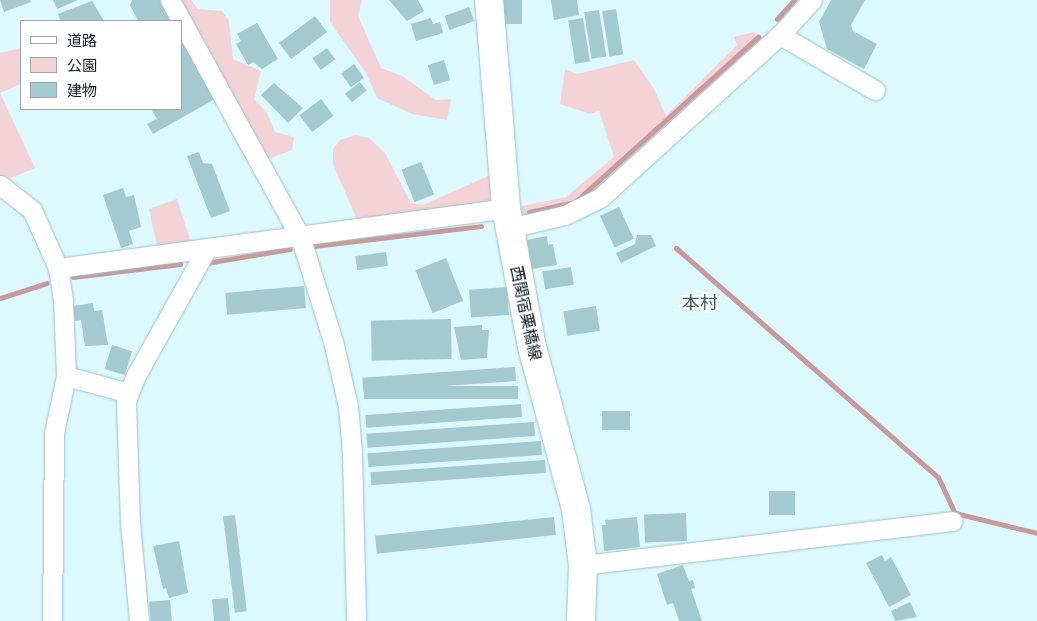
<!DOCTYPE html>
<html>
<head>
<meta charset="utf-8">
<style>
	body { margin:0 }
	#map { position:relative; width:1037px; height:621px; overflow:hidden; background:#dbf9fe; font-family:Manrope,"Noto Sans JP",sans-serif }
	div>[style] { position:absolute }
	.green>* { inset:0; background:#f4d3d6 }
	.stream>* { height:5px; margin:-2.5px; padding:0 2.5px; transform-origin:2.5px; border-radius:2.5px; background:#c8999d }
	.building>* { inset:0; background:#a4c9cf; transform-origin:0 0 }
	.roads { filter:drop-shadow(0 0 1px #9dc1c7) drop-shadow(0 0 1px #9dc1c7) }
	.street>* { height:19px; margin:-9.5px; padding:0 9.5px; transform-origin:9.5px; border-radius:9.5px; background:#fff }
	.secondary>* { height:28px; margin:-14px; padding:0 14px; transform-origin:14px; border-radius:14px; background:#fff }
	span { translate:-50% -50%; white-space:nowrap; text-align:center; line-height:1.15; -webkit-text-stroke:4.5px #fff; paint-order:stroke }
	.street-label { font-size:16px; color:#0e1c1f }
	.neighbourhood-label { font-size:18px; color:#3b5c62 }
	.legend { position:absolute; left:20px; top:20px; width:162px; height:90px; box-sizing:border-box; background:#fff; border:1px solid #9fa4a5; margin:0; padding:6px 9px; list-style:none; font-size:15px; color:#0e1c1f }
	.legend li { display:flex; align-items:center; gap:10px; height:25px }
	.legend b { width:25px; border:1px solid #9fa4a5 }
</style>
</head>
<body>
<div id="map">
	<div class="green">
		<div style="clip-path:polygon(177px 0,191px 0,198px 9px,222px 11px,229px 21px,233px 59px,261px 71px,254px 99px,267px 113px,275px 132px,294px 137px,292px 150px,268px 159px)"></div>
		<div style="clip-path:polygon(330px 0,362px 0,358px 16px,381px 68px,402px 76px,436px 100px,451px 99px,447px 120px,412px 114px,377px 98px,366px 73px,330px 22px)"></div>
		<div style="clip-path:polygon(754px 32px,768px 39px,590px 197px,519px 221px,517px 207px,566px 197px,614px 157px,599px 111px,590px 114px,560px 104px,565px 69px,577px 74px,634px 60px,654px 89px,666px 116px,737px 45px,734px 37px)"></div>
		<div style="clip-path:polygon(21px 48px,21px 84px,0 93px,35px 168px,9px 179px,0 178px,0 53px)"></div>
		<div style="clip-path:polygon(356px 135px,369px 138px,385px 153px,411px 203px,423px 205px,495px 173px,498px 201px,357px 220px,333px 164px,333px 149px,340px 140px)"></div>
		<div style="clip-path:polygon(177px 199px,191px 243px,157px 246px,149px 209px)"></div>
	</div>
	<div class="stream">
		<div style="left:777px;top:19px;width:25px;rotate:-48deg"></div>
		<div style="left:577px;top:200px;width:244px;rotate:-42deg"></div>
		<div style="left:529px;top:212px;width:42px;rotate:-12.4deg"></div>
		<div style="left:314px;top:246px;width:168px;rotate:-6.8deg"></div>
		<div style="left:676px;top:248px;width:348px;rotate:41.2deg"></div>
		<div style="left:938px;top:477px;width:40px;rotate:65deg"></div>
		<div style="left:955px;top:513px;width:84px;rotate:13.7deg"></div>
		<div style="left:206px;top:263px;width:85px;rotate:-9.5deg"></div>
		<div style="left:73px;top:277px;width:108px;rotate:-6.9deg"></div>
		<div style="left:0;top:298px;width:49px;rotate:-17.7deg"></div>
	</div>
	<div class="building">
		<div style="clip-path:polygon(0 0,30px 0,31px 2px,4px 12px)"></div>
		<div style="clip-path:polygon(53px 0,78px 0,57px 9px)"></div>
		<div style="clip-path:polygon(132px 0,160px 0,171px 21px,138px 21px,130px 5px)"></div>
		<div style="clip-path:polygon(389px 0,418px 0,424px 11px,407px 21px)"></div>
		<div style="left:500px;top:0;width:22px;height:24px"></div>
		<div style="clip-path:polygon(551px 0,577px 0,579px 15px,554px 20px)"></div>
		<div style="clip-path:polygon(831px 0,865px 0,851px 25px,853px 31px,877px 44px,864px 69px,827px 49px,819px 22px)"></div>
		<div style="clip-path:polygon(92px 1px,104px 21px,61px 21px,58px 14px)"></div>
		<div style="left:469px;top:7px;width:15px;height:26px;rotate:70deg"></div>
		<div style="left:616px;top:9px;width:46px;height:14px;rotate:81deg"></div>
		<div style="left:599px;top:10px;width:47px;height:15px;rotate:81deg"></div>
		<div style="left:315px;top:16px;width:20px;height:45px;rotate:53deg"></div>
		<div style="clip-path:polygon(431px 18px,433px 24px,440px 22px,443px 33px,416px 41px,411px 24px)"></div>
		<div style="left:583px;top:18px;width:44px;height:15px;rotate:81deg"></div>
		<div style="clip-path:polygon(257px 23px,278px 59px,262px 69px,253px 62px,248px 65px,236px 44px,241px 41px,237px 34px)"></div>
		<div style="clip-path:polygon(181px 39px,215px 99px,153px 134px,147px 124px,157px 119px,151px 109px,181px 109px)"></div>
		<div style="left:327px;top:48px;width:14px;height:18px;rotate:54deg"></div>
		<div style="left:444px;top:60px;width:21px;height:17px;rotate:73deg"></div>
		<div style="left:354px;top:64px;width:17px;height:16px;rotate:54deg"></div>
		<div style="left:360px;top:82px;width:11px;height:19px;rotate:52deg"></div>
		<div style="clip-path:polygon(274px 83px,303px 108px,288px 123px,261px 95px)"></div>
		<div style="left:321px;top:99px;width:21px;height:27px;rotate:53deg"></div>
		<div style="clip-path:polygon(199px 152px,203px 163px,212px 164px,230px 211px,211px 218px,187px 156px)"></div>
		<div style="left:421px;top:162px;width:35px;height:21px;rotate:68deg"></div>
		<div style="clip-path:polygon(123px 188px,126px 197px,134px 195px,141px 227px,129px 231px,133px 244px,121px 248px,103px 195px)"></div>
		<div style="left:619px;top:207px;width:35px;height:21px;rotate:65deg"></div>
		<div style="clip-path:polygon(637px 235px,651px 235px,656px 246px,621px 263px,616px 253px,635px 244px)"></div>
		<div style="clip-path:polygon(547px 236px,548px 245px,553px 244px,557px 265px,532px 269px,527px 240px)"></div>
		<div style="left:386px;top:252px;width:14px;height:31px;rotate:82deg"></div>
		<div style="left:446px;top:258px;width:46px;height:33px;rotate:68deg"></div>
		<div style="left:571px;top:267px;width:18px;height:29px;rotate:81deg"></div>
		<div style="left:304px;top:286px;width:22px;height:79px;rotate:85deg"></div>
		<div style="left:507px;top:287px;width:28px;height:38px;rotate:86deg"></div>
		<div style="clip-path:polygon(93px 303px,94px 311px,102px 310px,108px 345px,85px 346px,81px 320px,75px 321px,73px 306px)"></div>
		<div style="left:596px;top:306px;width:25px;height:33px;rotate:81deg"></div>
		<div style="left:451px;top:319px;width:40px;height:80px;rotate:89deg"></div>
		<div style="clip-path:polygon(482px 325px,482px 330px,489px 330px,487px 358px,461px 360px,454px 327px)"></div>
		<div style="left:112px;top:345px;width:21px;height:25px;rotate:17deg"></div>
		<div style="left:515px;top:367px;width:14px;height:153px;rotate:86deg"></div>
		<div style="left:518px;top:386px;width:13px;height:154px;rotate:90deg"></div>
		<div style="left:521px;top:404px;width:13px;height:156px;rotate:86deg"></div>
		<div style="left:602px;top:411px;width:28px;height:19px"></div>
		<div style="left:534px;top:422px;width:14px;height:168px;rotate:86deg"></div>
		<div style="left:541px;top:441px;width:14px;height:174px;rotate:86deg"></div>
		<div style="left:545px;top:460px;width:13px;height:175px;rotate:86deg"></div>
		<div style="left:769px;top:491px;width:26px;height:24px"></div>
		<div style="left:686px;top:513px;width:28px;height:42px;rotate:88deg"></div>
		<div style="left:235px;top:515px;width:97px;height:12px;rotate:83deg"></div>
		<div style="left:554px;top:517px;width:18px;height:180px;rotate:84deg"></div>
		<div style="clip-path:polygon(637px 517px,640px 547px,604px 551px,602px 525px,606px 525px,605px 520px)"></div>
		<div style="clip-path:polygon(179px 541px,188px 593px,169px 598px,166px 588px,163px 589px,153px 546px)"></div>
		<div style="clip-path:polygon(882px 555px,885px 561px,891px 557px,911px 595px,889px 607px,866px 563px)"></div>
		<div style="clip-path:polygon(683px 565px,689px 581px,693px 580px,695px 588px,691px 589px,702px 621px,679px 621px,673px 603px,667px 605px,657px 574px)"></div>
		<div style="left:228px;top:598px;width:23px;height:16px;rotate:85deg"></div>
		<div style="left:170px;top:600px;width:21px;height:21px;rotate:85deg"></div>
		<div style="clip-path:polygon(910px 602px,917px 617px,895px 621px,891px 611px)"></div>
	</div>
	<div class="roads">
		<div class="street">
			<div style="left:170px;top:0;width:269px;rotate:61.2deg"></div>
			<div style="left:300px;top:236px;width:110px;rotate:72.6deg"></div>
			<div style="left:333px;top:341px;width:67px;rotate:77deg"></div>
			<div style="left:348px;top:406px;width:47px;rotate:85.1deg"></div>
			<div style="left:352px;top:453px;width:168px;rotate:88.6deg"></div>
			<div style="left:780px;top:35px;width:110px;rotate:30.1deg"></div>
			<div style="left:0;top:185px;width:41px;rotate:38deg"></div>
			<div style="left:32px;top:210px;width:64px;rotate:65.9deg"></div>
			<div style="left:58px;top:268px;width:32px;rotate:81deg"></div>
			<div style="left:63px;top:300px;width:76px;rotate:87.7deg"></div>
			<div style="left:66px;top:376px;width:58px;rotate:101.9deg"></div>
			<div style="left:54px;top:433px;width:188px;rotate:90.6deg"></div>
			<div style="left:509px;top:228px;width:57px;rotate:-13.1deg"></div>
			<div style="left:565px;top:215px;width:39px;rotate:-26deg"></div>
			<div style="left:600px;top:198px;width:243px;rotate:-42.2deg"></div>
			<div style="left:780px;top:35px;width:47px;rotate:-47.6deg"></div>
			<div style="left:58px;top:268px;width:452px;rotate:-7.6deg"></div>
			<div style="left:66px;top:376px;width:65px;rotate:15.1deg"></div>
			<div style="left:583px;top:565px;width:372px;rotate:-6.8deg"></div>
			<div style="left:139px;top:621px;width:98px;rotate:-95.2deg"></div>
			<div style="left:130px;top:523px;width:122px;rotate:-91.9deg"></div>
			<div style="left:126px;top:401px;width:26px;rotate:-69deg"></div>
			<div style="left:135px;top:377px;width:148px;rotate:-60.8deg"></div>
		</div>
		<div class="secondary">
			<div style="left:489px;top:0;width:209px;rotate:85.3deg"></div>
			<div style="left:506px;top:208px;width:141px;rotate:79.4deg"></div>
			<div style="left:532px;top:347px;width:168px;rotate:74.8deg"></div>
			<div style="left:576px;top:509px;width:56px;rotate:82.9deg"></div>
			<div style="left:583px;top:565px;width:56px;rotate:92deg"></div>
		</div>
	</div>
	<div class="street-label">
		<span style="left:526px;top:313px;rotate:78deg">西関宿栗橋線</span>
	</div>
	<div class="neighbourhood-label">
		<span style="left:700px;top:302px">本村</span>
	</div>
	<ul class="legend">
	<li><b style="height:6px;background:#fff"></b>道路</li>
	<li><b style="height:14px;background:#f4d3d6"></b>公園</li>
	<li><b style="height:14px;background:#a4c9cf"></b>建物</li>
	</ul>
</div>
</body>
</html>
